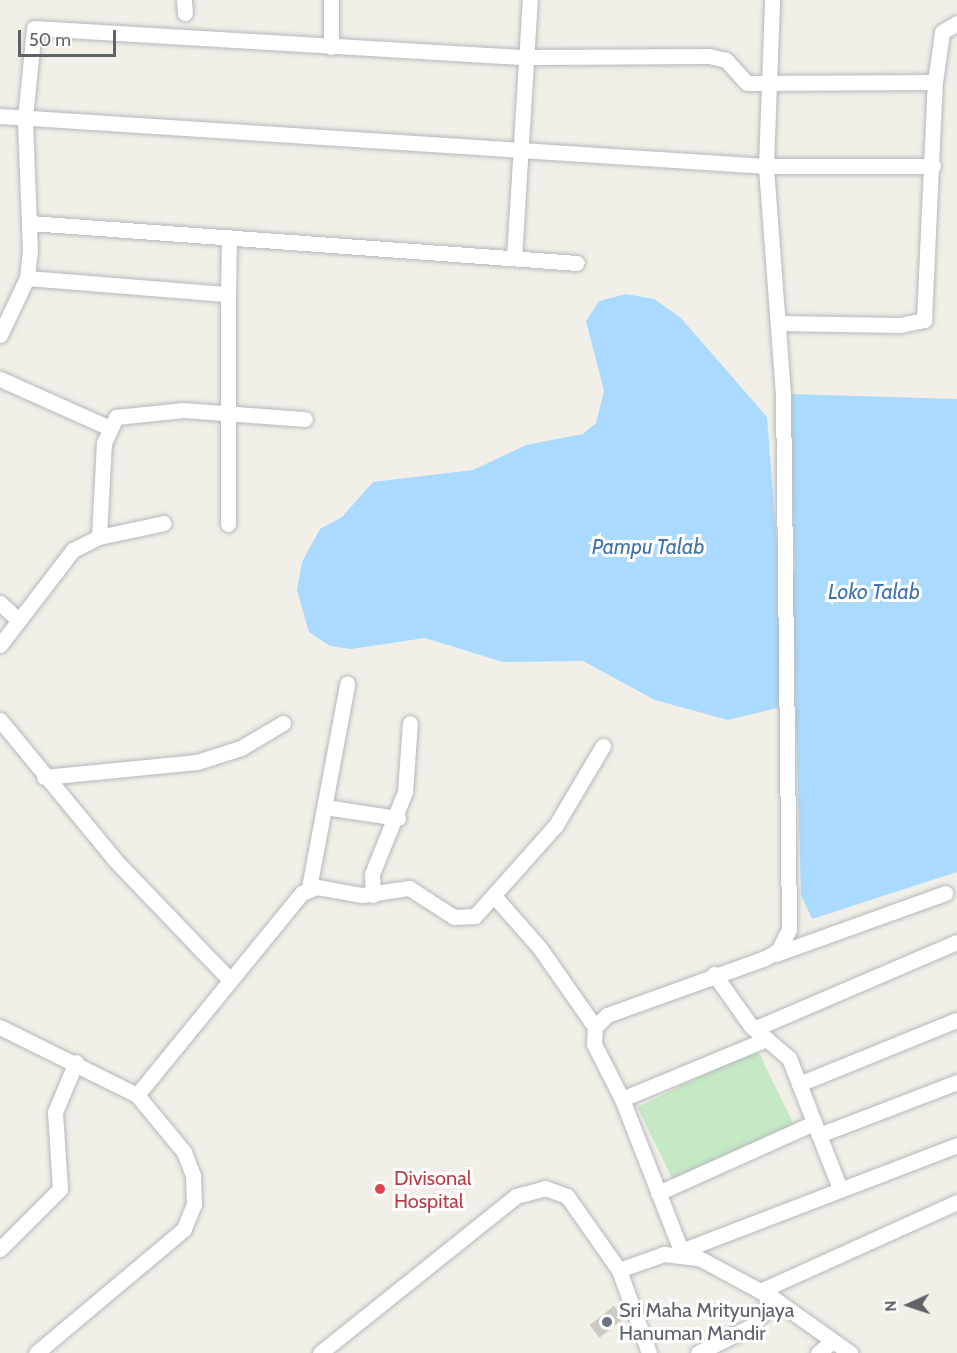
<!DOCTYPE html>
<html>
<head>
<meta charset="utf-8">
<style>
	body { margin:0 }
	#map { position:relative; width:957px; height:1353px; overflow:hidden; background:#f1efe8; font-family:Cabin,sans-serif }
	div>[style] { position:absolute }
	.green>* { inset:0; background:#c5e8c5; transform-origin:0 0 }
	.water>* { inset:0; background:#aadaff }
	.building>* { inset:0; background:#cccac5; transform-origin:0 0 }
	.roads { filter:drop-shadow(0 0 2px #b5b8bc) drop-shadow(0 0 2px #b5b8bc) }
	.street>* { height:15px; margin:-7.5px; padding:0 7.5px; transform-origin:7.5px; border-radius:7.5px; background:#fff }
	.dots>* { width:16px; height:16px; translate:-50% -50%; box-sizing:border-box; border:3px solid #fff; border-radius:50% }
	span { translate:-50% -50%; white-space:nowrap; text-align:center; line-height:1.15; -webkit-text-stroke:6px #fff; paint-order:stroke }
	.health-label { font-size:20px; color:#be3a42 }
	.left { translate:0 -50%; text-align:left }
	.worship-label { font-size:20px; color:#5b616d }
	.water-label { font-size:21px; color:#4174aa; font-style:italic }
	.north { position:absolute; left:879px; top:1275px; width:60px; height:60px; -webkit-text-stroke:4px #fff; paint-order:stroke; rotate:267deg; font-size:16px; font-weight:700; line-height:24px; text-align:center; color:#5f6368 }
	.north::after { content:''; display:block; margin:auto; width:21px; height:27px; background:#5f6368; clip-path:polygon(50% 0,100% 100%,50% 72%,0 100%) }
	.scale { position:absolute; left:18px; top:30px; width:98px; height:27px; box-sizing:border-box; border:3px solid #5f6368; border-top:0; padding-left:8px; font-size:18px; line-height:21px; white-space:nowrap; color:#5f6368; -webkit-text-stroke:4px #fff; paint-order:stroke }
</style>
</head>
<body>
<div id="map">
	<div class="green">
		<div style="left:757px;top:1049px;width:85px;height:133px;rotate:64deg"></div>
	</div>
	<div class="water">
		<div style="clip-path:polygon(626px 294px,654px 299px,680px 317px,767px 417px,779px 571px,795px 570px,790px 394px,957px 399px,957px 872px,812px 919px,801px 895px,793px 605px,781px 707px,728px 720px,655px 700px,583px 661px,503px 662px,425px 638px,351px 649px,330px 646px,309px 632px,297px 590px,302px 562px,320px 529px,342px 517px,373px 482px,473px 470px,526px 445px,583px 434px,596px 423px,604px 391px,586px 321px,599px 301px)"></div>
	</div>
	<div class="building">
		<div style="left:614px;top:1306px;width:16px;height:31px;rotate:52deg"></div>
	</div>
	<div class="roads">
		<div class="street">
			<div style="left:184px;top:0;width:13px;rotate:86deg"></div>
			<div style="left:331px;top:47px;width:47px;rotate:-90deg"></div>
			<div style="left:0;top:116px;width:768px;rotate:3.73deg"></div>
			<div style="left:766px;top:166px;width:167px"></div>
			<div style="left:30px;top:223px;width:548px;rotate:4.18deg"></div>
			<div style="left:514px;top:258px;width:258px;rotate:-86.5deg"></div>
			<div style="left:27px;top:278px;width:202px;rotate:4.6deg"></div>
			<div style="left:228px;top:294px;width:230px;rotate:90deg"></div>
			<div style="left:228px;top:294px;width:57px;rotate:-89deg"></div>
			<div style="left:778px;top:323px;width:122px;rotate:0.9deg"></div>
			<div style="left:900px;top:325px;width:25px;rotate:-12deg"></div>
			<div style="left:924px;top:320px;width:238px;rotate:-87.4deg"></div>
			<div style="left:935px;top:82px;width:50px;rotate:-82deg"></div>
			<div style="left:942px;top:32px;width:17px;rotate:-31deg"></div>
			<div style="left:0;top:335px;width:63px;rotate:-64.7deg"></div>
			<div style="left:27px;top:278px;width:27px;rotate:-84deg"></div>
			<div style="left:30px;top:251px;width:133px;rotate:-92.2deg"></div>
			<div style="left:25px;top:118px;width:90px;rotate:-84.3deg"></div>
			<div style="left:34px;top:28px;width:496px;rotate:3.4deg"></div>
			<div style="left:529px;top:57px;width:180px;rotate:-0.3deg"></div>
			<div style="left:709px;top:56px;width:17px;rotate:13deg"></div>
			<div style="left:726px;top:60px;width:31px;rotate:48deg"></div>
			<div style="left:747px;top:83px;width:188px;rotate:-0.3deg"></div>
			<div style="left:0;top:379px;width:118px;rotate:24deg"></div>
			<div style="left:99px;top:537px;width:94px;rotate:-87deg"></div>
			<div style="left:104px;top:443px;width:29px;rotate:-65deg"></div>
			<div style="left:116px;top:417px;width:68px;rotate:-5.9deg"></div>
			<div style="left:184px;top:410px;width:121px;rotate:4.3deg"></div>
			<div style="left:0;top:603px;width:25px;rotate:43deg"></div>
			<div style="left:0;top:645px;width:120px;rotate:-52.5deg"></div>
			<div style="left:73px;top:550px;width:29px;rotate:-27deg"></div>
			<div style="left:99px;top:537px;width:66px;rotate:-12.2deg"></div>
			<div style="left:0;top:720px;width:180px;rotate:50.6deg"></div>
			<div style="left:114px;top:859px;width:166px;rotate:46.2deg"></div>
			<div style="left:44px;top:777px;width:154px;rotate:-5.6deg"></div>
			<div style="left:197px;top:762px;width:46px;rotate:-17.7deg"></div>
			<div style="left:241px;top:748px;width:49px;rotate:-30.8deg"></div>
			<div style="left:325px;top:807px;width:74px;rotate:8.6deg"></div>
			<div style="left:309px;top:888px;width:208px;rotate:-79.4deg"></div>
			<div style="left:373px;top:895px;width:21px;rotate:-93deg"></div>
			<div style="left:372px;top:874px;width:88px;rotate:-68.1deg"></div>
			<div style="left:405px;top:792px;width:69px;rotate:-85.9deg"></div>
			<div style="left:495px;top:897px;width:67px;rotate:48.7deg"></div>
			<div style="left:539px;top:947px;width:98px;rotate:55deg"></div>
			<div style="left:776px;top:954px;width:180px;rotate:-19.8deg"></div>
			<div style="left:714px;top:974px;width:64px;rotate:54.6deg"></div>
			<div style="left:751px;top:1026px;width:50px;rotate:40.1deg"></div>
			<div style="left:789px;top:1058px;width:141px;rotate:68.7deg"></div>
			<div style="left:0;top:1027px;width:153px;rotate:26.4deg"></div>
			<div style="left:137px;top:1095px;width:74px;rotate:50.5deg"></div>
			<div style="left:184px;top:1152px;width:25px;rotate:69deg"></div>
			<div style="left:193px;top:1175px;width:29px;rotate:88deg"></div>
			<div style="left:194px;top:1204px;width:27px;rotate:112deg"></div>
			<div style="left:184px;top:1229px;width:193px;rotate:140deg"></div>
			<div style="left:754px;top:1029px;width:221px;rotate:-23.2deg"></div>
			<div style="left:799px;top:1084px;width:170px;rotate:-22.1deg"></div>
			<div style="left:137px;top:1095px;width:261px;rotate:-50.8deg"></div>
			<div style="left:302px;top:893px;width:16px;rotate:-22deg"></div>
			<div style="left:317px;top:887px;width:46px;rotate:10.1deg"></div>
			<div style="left:362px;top:895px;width:48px;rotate:-8.5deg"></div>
			<div style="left:409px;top:888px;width:54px;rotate:32.8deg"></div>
			<div style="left:454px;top:917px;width:21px;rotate:-3deg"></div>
			<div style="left:475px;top:916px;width:122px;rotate:-48.3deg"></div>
			<div style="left:556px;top:825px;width:92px;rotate:-59.3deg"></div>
			<div style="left:622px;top:1099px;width:157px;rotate:-22.5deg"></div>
			<div style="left:819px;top:1135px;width:148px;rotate:-21deg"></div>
			<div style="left:658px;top:1193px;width:171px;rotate:-24.2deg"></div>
			<div style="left:0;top:1249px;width:85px;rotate:-45deg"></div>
			<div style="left:60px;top:1189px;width:77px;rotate:-93.7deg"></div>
			<div style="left:55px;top:1112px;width:54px;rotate:-67.2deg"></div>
			<div style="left:681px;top:1251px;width:296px;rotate:-21deg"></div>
			<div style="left:682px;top:1253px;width:165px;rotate:-111.3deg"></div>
			<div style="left:622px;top:1099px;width:62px;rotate:-117deg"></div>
			<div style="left:594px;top:1044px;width:17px;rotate:-87deg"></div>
			<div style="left:595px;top:1027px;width:17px;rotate:-45deg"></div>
			<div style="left:607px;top:1015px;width:168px;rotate:-19.8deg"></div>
			<div style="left:765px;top:958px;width:15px;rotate:-28deg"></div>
			<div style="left:778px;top:951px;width:25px;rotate:-63deg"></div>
			<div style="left:789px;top:929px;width:535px;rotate:-90.64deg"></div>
			<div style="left:783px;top:394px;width:229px;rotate:-94.3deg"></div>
			<div style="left:766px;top:166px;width:166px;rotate:-87.9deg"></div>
			<div style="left:619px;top:1270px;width:88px;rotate:70.1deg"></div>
			<div style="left:760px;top:1291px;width:216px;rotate:-24.3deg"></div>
			<div style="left:320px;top:1353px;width:251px;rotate:-38.7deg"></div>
			<div style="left:516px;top:1196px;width:30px;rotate:-15deg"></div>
			<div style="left:545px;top:1188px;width:23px;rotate:20deg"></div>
			<div style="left:567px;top:1196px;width:90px;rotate:54.9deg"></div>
			<div style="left:619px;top:1270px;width:48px;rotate:-19.6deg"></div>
			<div style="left:664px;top:1254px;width:35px;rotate:7deg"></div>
			<div style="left:699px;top:1258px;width:84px;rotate:28.4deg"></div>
			<div style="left:773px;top:1298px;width:95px;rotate:35.5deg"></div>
			<div style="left:698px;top:1353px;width:63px;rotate:-26.6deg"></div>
			<div style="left:754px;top:1325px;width:33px;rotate:-55deg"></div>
			<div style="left:818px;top:1353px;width:19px;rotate:-39deg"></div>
		</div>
	</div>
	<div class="dots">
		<div style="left:380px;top:1189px;background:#e0444e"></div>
		<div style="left:607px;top:1322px;background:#6b7280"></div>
	</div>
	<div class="health-label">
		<span class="left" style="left:394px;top:1190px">Divisonal<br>Hospital</span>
	</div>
	<div class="worship-label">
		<span class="left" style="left:619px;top:1322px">Sri Maha Mrityunjaya<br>Hanuman Mandir</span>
	</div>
	<div class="water-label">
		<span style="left:648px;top:547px">Pampu Talab</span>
		<span style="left:874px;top:592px">Loko Talab</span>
	</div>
	<div class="north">N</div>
	<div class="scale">50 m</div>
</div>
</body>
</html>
